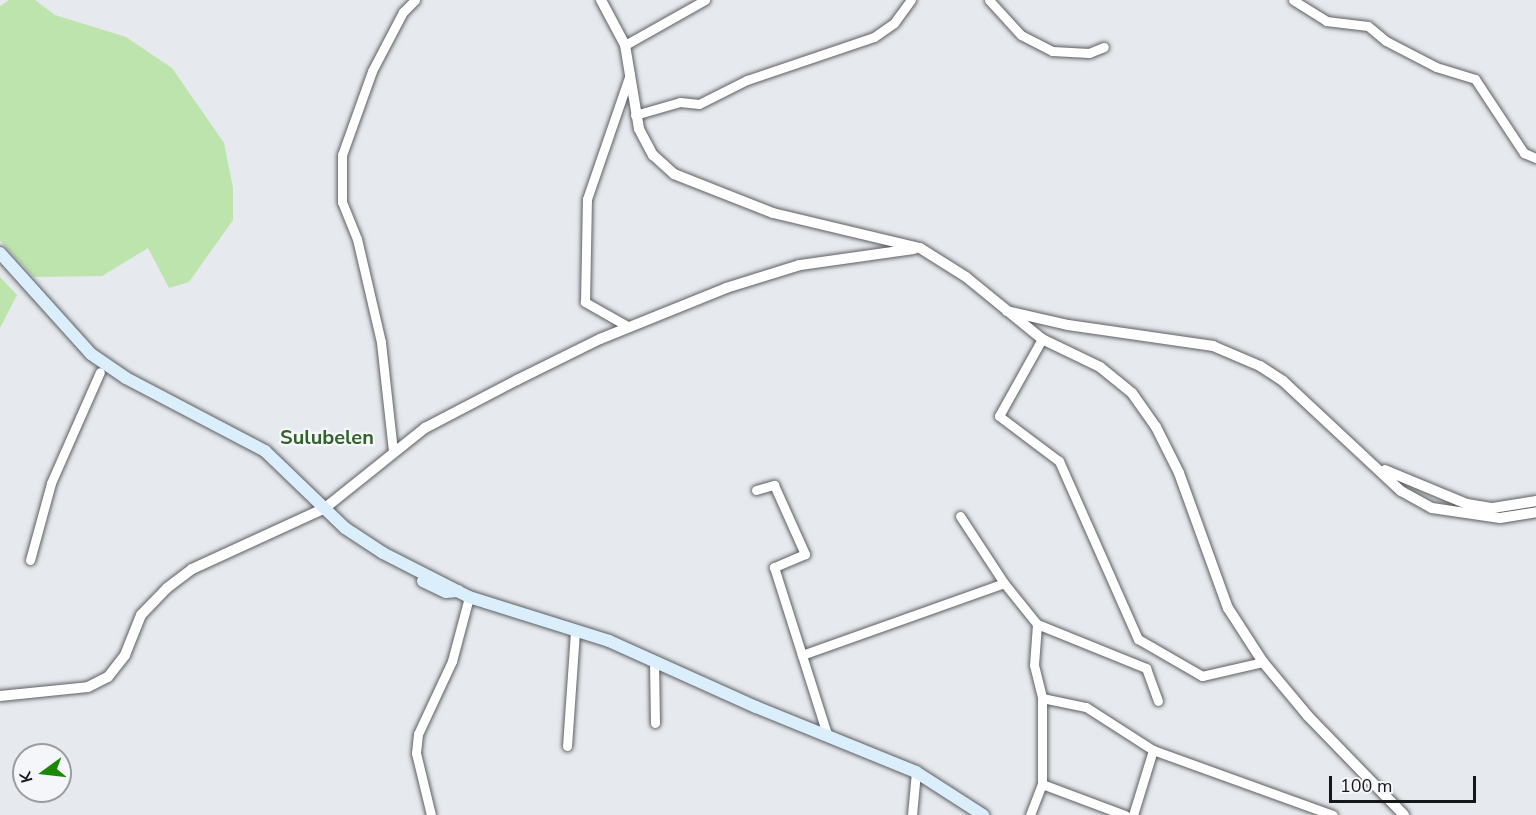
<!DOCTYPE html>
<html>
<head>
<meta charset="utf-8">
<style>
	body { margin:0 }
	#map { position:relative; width:1536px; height:815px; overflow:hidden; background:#e6e9ed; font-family:"Nunito Sans",sans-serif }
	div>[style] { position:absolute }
	.green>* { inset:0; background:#bde4ad }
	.roads { filter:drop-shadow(0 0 2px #5d5f63) drop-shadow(0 0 2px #5d5f63) }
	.minor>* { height:9px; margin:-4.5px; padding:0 4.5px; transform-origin:4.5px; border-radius:4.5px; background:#fff }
	.tertiary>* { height:10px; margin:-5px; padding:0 5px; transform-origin:5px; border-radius:5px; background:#fff }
	.secondary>* { height:12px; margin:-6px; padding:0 6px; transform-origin:6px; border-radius:6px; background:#daeefc }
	span { translate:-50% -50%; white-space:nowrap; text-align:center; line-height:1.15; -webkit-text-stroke:4.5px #f4f6fa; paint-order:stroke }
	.neighbourhood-label { font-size:20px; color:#33632c; font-weight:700 }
	.north { position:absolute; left:12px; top:743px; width:60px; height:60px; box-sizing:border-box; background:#f4f6fa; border:2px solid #9b9da0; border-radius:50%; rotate:255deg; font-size:16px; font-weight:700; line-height:24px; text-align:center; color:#161718 }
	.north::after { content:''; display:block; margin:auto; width:21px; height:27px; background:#198803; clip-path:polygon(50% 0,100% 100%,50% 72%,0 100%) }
	.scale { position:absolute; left:1329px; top:776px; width:147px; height:27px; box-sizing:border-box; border:3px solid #161718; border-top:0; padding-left:8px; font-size:18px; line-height:21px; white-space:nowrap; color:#161718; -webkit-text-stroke:4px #f4f6fa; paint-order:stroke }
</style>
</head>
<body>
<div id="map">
	<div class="green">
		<div style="clip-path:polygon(9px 0,35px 0,55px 15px,126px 37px,172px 68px,224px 143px,233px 188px,233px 220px,189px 282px,169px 288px,148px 248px,102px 276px,34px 277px,0 241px,0 6px)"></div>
		<div style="clip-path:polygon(0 277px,17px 295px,0 328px)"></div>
	</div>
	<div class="roads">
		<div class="minor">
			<div style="left:989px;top:0;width:47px;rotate:47.6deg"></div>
			<div style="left:1021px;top:35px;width:35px;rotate:27deg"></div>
			<div style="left:1052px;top:51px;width:37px;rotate:3deg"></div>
			<div style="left:1089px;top:53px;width:16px;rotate:-22deg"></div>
			<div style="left:1293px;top:0;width:39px;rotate:32deg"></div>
			<div style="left:1326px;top:21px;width:42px;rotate:6.8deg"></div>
			<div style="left:1368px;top:26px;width:23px;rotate:40deg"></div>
			<div style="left:1386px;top:41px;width:56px;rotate:27.5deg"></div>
			<div style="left:1436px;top:67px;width:41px;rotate:17.1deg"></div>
			<div style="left:1475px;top:79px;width:89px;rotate:56.5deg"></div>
			<div style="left:1524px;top:153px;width:13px;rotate:23deg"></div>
			<div style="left:625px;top:45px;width:92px;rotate:-29.4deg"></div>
			<div style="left:635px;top:115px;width:47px;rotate:-16.1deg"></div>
			<div style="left:680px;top:102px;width:19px;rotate:6deg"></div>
			<div style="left:699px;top:104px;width:54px;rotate:-26.6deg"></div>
			<div style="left:747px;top:80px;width:134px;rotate:-18.7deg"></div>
			<div style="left:874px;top:37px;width:24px;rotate:-35deg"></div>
			<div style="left:894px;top:23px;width:29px;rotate:-54deg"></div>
			<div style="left:629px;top:327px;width:51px;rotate:-150.4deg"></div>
			<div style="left:585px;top:302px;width:103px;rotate:-88.9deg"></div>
			<div style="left:587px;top:199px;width:132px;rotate:-71deg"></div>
			<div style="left:1042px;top:339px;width:88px;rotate:119.2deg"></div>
			<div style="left:999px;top:416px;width:75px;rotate:36.9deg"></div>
			<div style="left:1059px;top:461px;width:195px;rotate:66.1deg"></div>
			<div style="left:1138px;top:639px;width:74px;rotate:30deg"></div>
			<div style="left:1202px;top:676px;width:63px;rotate:-12.9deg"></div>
			<div style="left:393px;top:451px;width:110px;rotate:-96.3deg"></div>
			<div style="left:381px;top:342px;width:106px;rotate:-103.1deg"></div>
			<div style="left:357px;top:239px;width:40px;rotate:-112deg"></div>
			<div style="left:342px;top:202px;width:47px;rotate:-90deg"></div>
			<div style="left:342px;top:155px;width:89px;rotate:-70.3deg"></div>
			<div style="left:372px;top:71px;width:67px;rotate:-62.3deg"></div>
			<div style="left:403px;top:12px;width:17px;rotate:-45deg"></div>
			<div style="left:756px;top:490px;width:19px;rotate:-16deg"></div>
			<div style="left:774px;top:485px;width:76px;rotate:65.8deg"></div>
			<div style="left:805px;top:554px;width:34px;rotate:157deg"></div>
			<div style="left:774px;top:567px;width:175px;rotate:72.4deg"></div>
			<div style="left:960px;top:516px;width:80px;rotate:56.7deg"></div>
			<div style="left:1004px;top:583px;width:53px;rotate:51.2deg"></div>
			<div style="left:1037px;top:624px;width:41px;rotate:94.2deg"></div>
			<div style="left:1034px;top:665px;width:34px;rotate:76deg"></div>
			<div style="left:1042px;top:698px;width:86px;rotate:90deg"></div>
			<div style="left:30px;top:560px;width:80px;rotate:-74.7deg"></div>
			<div style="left:51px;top:483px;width:121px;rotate:-66.2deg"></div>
			<div style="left:1037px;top:624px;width:118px;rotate:22deg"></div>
			<div style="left:1146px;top:668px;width:35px;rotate:70deg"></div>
			<div style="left:802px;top:655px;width:214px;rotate:-19.6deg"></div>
			<div style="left:654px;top:660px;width:63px;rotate:89.1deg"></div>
			<div style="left:1042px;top:698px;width:45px;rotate:11.6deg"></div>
			<div style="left:1086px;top:707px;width:80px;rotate:32.7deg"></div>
			<div style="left:1153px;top:750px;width:191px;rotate:19.9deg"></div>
			<div style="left:567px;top:746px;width:114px;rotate:-86deg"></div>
			<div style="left:431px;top:815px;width:64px;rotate:-103.6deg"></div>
			<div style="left:416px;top:753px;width:19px;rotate:-84deg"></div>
			<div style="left:418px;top:734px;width:81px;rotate:-65deg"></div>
			<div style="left:452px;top:661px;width:66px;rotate:-75.1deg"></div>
			<div style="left:912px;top:815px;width:43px;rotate:-84.7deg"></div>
			<div style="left:1030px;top:815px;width:33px;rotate:-69deg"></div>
			<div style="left:1042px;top:784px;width:89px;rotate:20.5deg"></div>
			<div style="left:1133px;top:815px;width:68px;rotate:-72.9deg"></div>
		</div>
		<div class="tertiary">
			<div style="left:601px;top:0;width:51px;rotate:61.9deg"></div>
			<div style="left:625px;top:45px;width:85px;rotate:80.5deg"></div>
			<div style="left:639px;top:129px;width:30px;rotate:62deg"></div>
			<div style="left:653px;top:155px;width:28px;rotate:42deg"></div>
			<div style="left:674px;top:174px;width:106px;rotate:21.5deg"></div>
			<div style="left:773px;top:213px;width:151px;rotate:13.4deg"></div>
			<div style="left:920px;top:248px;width:54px;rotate:32.2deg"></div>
			<div style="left:966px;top:277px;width:98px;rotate:39.2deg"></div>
			<div style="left:1042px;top:339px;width:64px;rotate:25.8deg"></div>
			<div style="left:1100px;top:367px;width:41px;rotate:39.1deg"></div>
			<div style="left:1132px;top:393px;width:42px;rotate:54.8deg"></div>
			<div style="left:1156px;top:427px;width:51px;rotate:63.4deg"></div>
			<div style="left:1179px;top:473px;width:144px;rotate:70.1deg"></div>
			<div style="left:1228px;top:608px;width:64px;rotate:57.1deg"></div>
			<div style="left:1263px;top:662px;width:70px;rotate:50.2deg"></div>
			<div style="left:1308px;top:716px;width:138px;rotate:45.9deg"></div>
			<div style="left:1007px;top:311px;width:63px;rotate:12.9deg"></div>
			<div style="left:1068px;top:325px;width:147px;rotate:8.2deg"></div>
			<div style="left:1213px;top:346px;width:51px;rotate:23.1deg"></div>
			<div style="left:1260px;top:366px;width:27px;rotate:33deg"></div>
			<div style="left:1283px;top:381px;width:161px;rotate:43deg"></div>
			<div style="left:1401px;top:491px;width:35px;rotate:29deg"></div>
			<div style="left:1432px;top:508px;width:69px;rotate:8.4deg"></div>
			<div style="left:1500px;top:518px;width:36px;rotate:-9deg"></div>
			<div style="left:1385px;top:470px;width:89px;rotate:22.5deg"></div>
			<div style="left:1467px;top:504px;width:26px;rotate:9deg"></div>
			<div style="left:1493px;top:508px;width:44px;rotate:-9.2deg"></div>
			<div style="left:0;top:696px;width:88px;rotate:-5.8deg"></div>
			<div style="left:88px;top:687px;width:22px;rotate:-27deg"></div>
			<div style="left:108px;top:677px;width:28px;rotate:-52deg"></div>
			<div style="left:125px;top:655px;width:43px;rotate:-68.2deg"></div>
			<div style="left:141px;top:615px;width:37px;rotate:-46deg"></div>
			<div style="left:167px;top:588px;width:31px;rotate:-37deg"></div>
			<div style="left:192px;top:569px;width:146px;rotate:-24.6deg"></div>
			<div style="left:325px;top:508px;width:128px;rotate:-38.7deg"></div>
			<div style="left:425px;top:428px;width:104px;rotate:-27.6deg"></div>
			<div style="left:517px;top:380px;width:93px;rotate:-26.3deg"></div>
			<div style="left:600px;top:339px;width:136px;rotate:-22deg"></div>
			<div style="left:726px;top:288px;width:77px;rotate:-17.3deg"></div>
			<div style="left:800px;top:265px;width:115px;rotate:-8deg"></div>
		</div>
		<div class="secondary">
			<div style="left:0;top:253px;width:136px;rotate:48deg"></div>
			<div style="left:91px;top:354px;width:42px;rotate:34.4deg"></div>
			<div style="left:126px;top:378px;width:157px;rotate:27.7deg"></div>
			<div style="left:265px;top:451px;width:111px;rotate:43.9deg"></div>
			<div style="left:345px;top:528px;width:45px;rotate:33.3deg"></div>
			<div style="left:383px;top:553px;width:97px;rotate:27.1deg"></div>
			<div style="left:469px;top:597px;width:147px;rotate:17.4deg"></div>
			<div style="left:609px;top:641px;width:161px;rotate:24.2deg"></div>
			<div style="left:756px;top:707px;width:173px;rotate:22.1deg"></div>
			<div style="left:916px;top:772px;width:80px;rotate:32.7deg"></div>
			<div style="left:423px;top:581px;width:25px;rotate:26deg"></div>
			<div style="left:446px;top:592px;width:12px;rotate:-5deg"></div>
		</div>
	</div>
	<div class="neighbourhood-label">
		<span style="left:327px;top:437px">Sulubelen</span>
	</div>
	<div class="north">K</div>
	<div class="scale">100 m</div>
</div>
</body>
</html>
